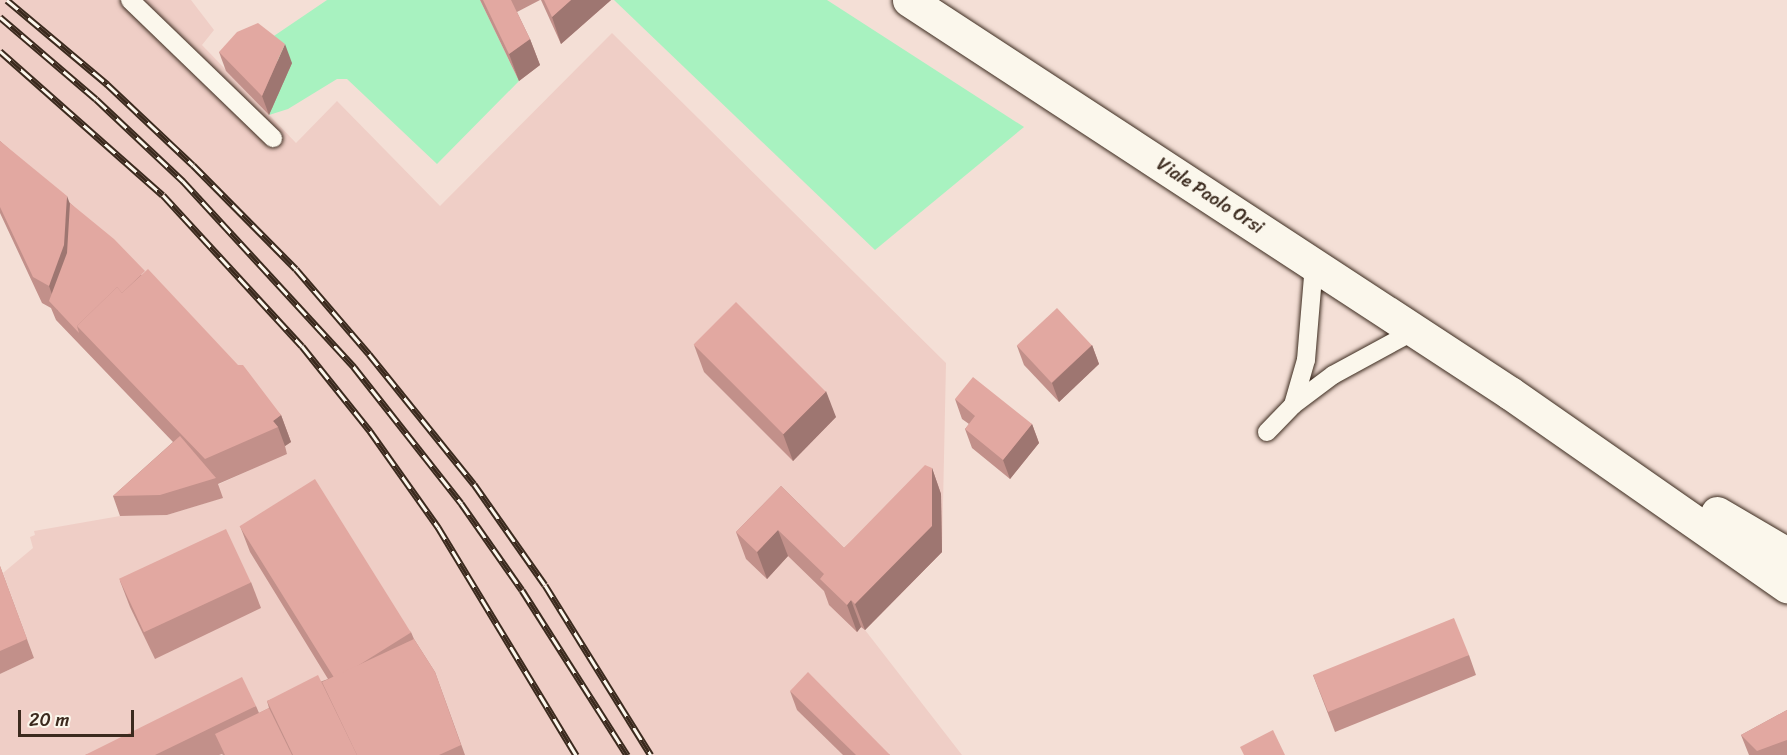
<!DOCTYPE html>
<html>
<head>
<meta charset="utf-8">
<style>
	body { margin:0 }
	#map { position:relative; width:1787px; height:755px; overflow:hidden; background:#f4dfd6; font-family:Sriracha,sans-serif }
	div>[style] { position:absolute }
	.built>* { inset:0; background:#efcec6 }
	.green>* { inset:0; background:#a8f2c0 }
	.roads { filter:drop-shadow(0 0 2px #3b2a1e) drop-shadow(0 0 2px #3b2a1e) }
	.lane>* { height:18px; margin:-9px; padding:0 9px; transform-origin:9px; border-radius:9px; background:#fbf7ec }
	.primary>* { height:33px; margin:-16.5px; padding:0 16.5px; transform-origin:16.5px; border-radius:16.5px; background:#fbf7ec }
	.rail>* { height:7px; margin-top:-3.5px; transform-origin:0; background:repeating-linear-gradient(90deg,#fbf7ec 0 14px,#3b2a1e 0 28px); box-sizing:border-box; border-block:2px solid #3b2a1e }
	.wall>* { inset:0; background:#c2908a }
	.shaded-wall>* { inset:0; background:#9e7671 }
	.building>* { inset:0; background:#e2a8a1; transform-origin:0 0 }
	span { translate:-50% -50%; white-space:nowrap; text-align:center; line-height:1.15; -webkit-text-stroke:4.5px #fbf7ec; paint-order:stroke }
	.street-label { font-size:18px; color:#3b2a1e }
	.scale { position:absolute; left:18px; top:710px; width:116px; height:27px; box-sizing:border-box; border:3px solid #3b2a1e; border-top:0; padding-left:8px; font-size:18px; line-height:21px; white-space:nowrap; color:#3b2a1e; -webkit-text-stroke:4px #fbf7ec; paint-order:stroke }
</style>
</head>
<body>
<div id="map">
	<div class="built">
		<div style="clip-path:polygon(0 0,191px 0,214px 30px,202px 45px,296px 143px,337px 101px,440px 206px,612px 33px,946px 363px,942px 552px,865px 630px,962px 755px,0 755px,0 674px,34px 658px,3px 573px,33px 548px,30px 537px,35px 535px,34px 531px,120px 516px,167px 515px,222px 498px,215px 486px,287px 453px,0 159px)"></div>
	</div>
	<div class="green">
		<div style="clip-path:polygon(327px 0,480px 0,519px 81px,437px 164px,347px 79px,337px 79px,288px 109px,269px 115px,265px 42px)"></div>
		<div style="clip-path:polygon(614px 0,827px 0,1024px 127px,875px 250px)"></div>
	</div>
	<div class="roads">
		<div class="lane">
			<div style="left:130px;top:0;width:199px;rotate:44deg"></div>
			<div style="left:1293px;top:405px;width:47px;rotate:-73.9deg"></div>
			<div style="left:1306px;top:360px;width:96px;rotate:-85.2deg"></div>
			<div style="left:1267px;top:432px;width:37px;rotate:-46deg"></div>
			<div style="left:1293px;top:405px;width:50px;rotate:-36.9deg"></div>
			<div style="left:1333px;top:375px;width:94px;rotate:-28.5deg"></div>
		</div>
		<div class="primary">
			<div style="left:909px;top:0;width:718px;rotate:33.18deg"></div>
			<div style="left:1510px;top:393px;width:338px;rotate:34.9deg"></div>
			<div style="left:1717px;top:513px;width:81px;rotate:30.4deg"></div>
		</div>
	</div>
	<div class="rail">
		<div style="left:7px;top:0;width:131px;rotate:40deg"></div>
		<div style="left:107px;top:84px;width:118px;rotate:43.3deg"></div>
		<div style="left:193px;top:165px;width:146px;rotate:45.3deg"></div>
		<div style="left:296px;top:269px;width:112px;rotate:49.3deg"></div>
		<div style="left:369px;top:354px;width:167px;rotate:51.1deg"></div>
		<div style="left:474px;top:484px;width:123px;rotate:54.9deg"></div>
		<div style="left:545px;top:585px;width:200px;rotate:58.1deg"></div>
		<div style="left:0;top:17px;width:126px;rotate:40.5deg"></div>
		<div style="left:96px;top:99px;width:120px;rotate:43.3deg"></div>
		<div style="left:183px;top:181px;width:253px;rotate:47.4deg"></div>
		<div style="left:354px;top:367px;width:173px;rotate:51.8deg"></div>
		<div style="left:461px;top:503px;width:106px;rotate:55deg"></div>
		<div style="left:522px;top:590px;width:196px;rotate:57.5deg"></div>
		<div style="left:0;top:51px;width:217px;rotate:41.5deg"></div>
		<div style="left:163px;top:195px;width:205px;rotate:47.4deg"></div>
		<div style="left:302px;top:346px;width:109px;rotate:51.3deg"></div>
		<div style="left:370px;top:431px;width:118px;rotate:54.7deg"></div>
		<div style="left:438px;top:527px;width:267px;rotate:58.8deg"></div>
	</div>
	<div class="wall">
		<div style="clip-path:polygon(480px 0,540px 0,517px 12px,530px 39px,540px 65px,519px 81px)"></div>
		<div style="clip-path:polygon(541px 0,611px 0,561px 44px)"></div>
		<div style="clip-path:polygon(219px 52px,292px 63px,269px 115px,226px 71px)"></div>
		<div style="clip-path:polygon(0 141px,70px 203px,281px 415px,291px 442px,285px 446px,287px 454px,218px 484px,223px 498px,167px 515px,120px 516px,113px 496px,173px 442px,56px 320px,51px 308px,42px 303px,0 213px)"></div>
		<div style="clip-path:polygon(694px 345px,836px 417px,793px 461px,704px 372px)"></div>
		<div style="clip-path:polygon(1092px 345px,1099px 364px,1059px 402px,1024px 365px,1017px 346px)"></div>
		<div style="clip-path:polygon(955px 399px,1032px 424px,1039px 443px,1010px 479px,972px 448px,965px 429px,969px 424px,962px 419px)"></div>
		<div style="clip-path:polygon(932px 468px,941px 494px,942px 552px,865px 630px,861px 627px,857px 632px,829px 605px,824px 591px,788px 556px,767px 579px,746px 559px,736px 532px,781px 486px,844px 548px)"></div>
		<div style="clip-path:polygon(240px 526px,411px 632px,414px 639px,435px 672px,465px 755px,223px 755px,222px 754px,219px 755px,85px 755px,256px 706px,259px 713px,269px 708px,267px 701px,328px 679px,250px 552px)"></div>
		<div style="clip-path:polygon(0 566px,34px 658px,0 674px)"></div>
		<div style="clip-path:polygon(120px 581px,251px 582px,261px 608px,155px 659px,130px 607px)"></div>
		<div style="clip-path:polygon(1469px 655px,1476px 675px,1335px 732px,1313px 675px)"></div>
		<div style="clip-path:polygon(790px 691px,890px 755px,843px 755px,797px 710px)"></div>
		<div style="clip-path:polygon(1787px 710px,1787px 755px,1749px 755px,1741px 735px)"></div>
	</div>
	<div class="shaded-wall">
		<div style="clip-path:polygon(571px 0,611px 0,561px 44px,552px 17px)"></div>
		<div style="clip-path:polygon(530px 39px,540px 65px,519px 81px,509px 54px)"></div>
		<div style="clip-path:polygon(285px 44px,292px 63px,269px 115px,262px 96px)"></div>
		<div style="clip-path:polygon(67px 196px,77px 223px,58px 311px,49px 286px)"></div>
		<div style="clip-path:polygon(1092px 345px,1099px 364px,1059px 402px,1052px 383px)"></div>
		<div style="clip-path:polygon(826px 391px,836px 417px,793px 461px,783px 434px)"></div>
		<div style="clip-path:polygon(281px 415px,291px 442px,285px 446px,278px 427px,273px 421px)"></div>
		<div style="clip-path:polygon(1032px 424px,1039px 443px,1010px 479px,1003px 460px)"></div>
		<div style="clip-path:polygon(932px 468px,941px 494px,942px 552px,865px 630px,855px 604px)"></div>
		<div style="clip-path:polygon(778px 530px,788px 556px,767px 579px,757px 552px)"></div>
		<div style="clip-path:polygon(851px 600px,861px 627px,857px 632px,847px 605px)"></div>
	</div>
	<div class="building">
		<div style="clip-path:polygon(483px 0,511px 0,530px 39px,509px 54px)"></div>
		<div style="clip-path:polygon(544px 0,571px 0,552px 17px)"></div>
		<div style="clip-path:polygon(258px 23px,285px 44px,262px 96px,219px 52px,237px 32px)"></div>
		<div style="clip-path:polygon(0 141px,67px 196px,64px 245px,49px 286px,33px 277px,0 207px)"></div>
		<div style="clip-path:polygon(70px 203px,114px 239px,145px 271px,122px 293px,117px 287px,77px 326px,79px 333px,49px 301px,67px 253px)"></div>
		<div style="clip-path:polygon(148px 269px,238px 365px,243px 365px,281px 415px,273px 421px,278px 427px,205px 459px,77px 326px,117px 287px,122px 293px)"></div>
		<div style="left:736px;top:302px;width:127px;height:60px;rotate:45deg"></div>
		<div style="left:1057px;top:308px;width:51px;height:55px;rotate:47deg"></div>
		<div style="clip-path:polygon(973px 377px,1032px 424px,1003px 460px,965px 429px,975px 416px,955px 399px)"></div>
		<div style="clip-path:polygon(180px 436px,216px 478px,160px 495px,113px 496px)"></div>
		<div style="clip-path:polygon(925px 465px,932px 468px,932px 526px,855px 604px,851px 600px,847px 605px,820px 579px,824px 574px,778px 530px,757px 552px,736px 532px,781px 486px,844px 548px)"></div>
		<div style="left:315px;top:479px;width:181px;height:89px;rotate:58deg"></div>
		<div style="left:226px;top:529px;width:59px;height:118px;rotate:65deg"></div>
		<div style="clip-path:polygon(0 566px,27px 639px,0 651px)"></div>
		<div style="left:1454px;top:618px;width:40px;height:152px;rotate:68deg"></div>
		<div style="clip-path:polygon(414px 639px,435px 672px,461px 745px,439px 755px,357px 755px,322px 682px)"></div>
		<div style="clip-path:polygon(808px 672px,890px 755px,856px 755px,790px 691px)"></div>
		<div style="clip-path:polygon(318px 675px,357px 755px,293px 755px,267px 701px)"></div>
		<div style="clip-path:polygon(242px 677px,256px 706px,155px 755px,85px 755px)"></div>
		<div style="clip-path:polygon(269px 708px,292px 755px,225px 755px,215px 734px)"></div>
		<div style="clip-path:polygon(1787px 710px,1787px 740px,1757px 751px,1741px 735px)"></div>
		<div style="clip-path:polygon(1273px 730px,1285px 755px,1244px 755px,1240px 747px)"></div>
	</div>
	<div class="street-label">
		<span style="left:1210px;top:196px;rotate:33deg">Viale Paolo Orsi</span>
	</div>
	<div class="scale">20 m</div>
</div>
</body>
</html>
